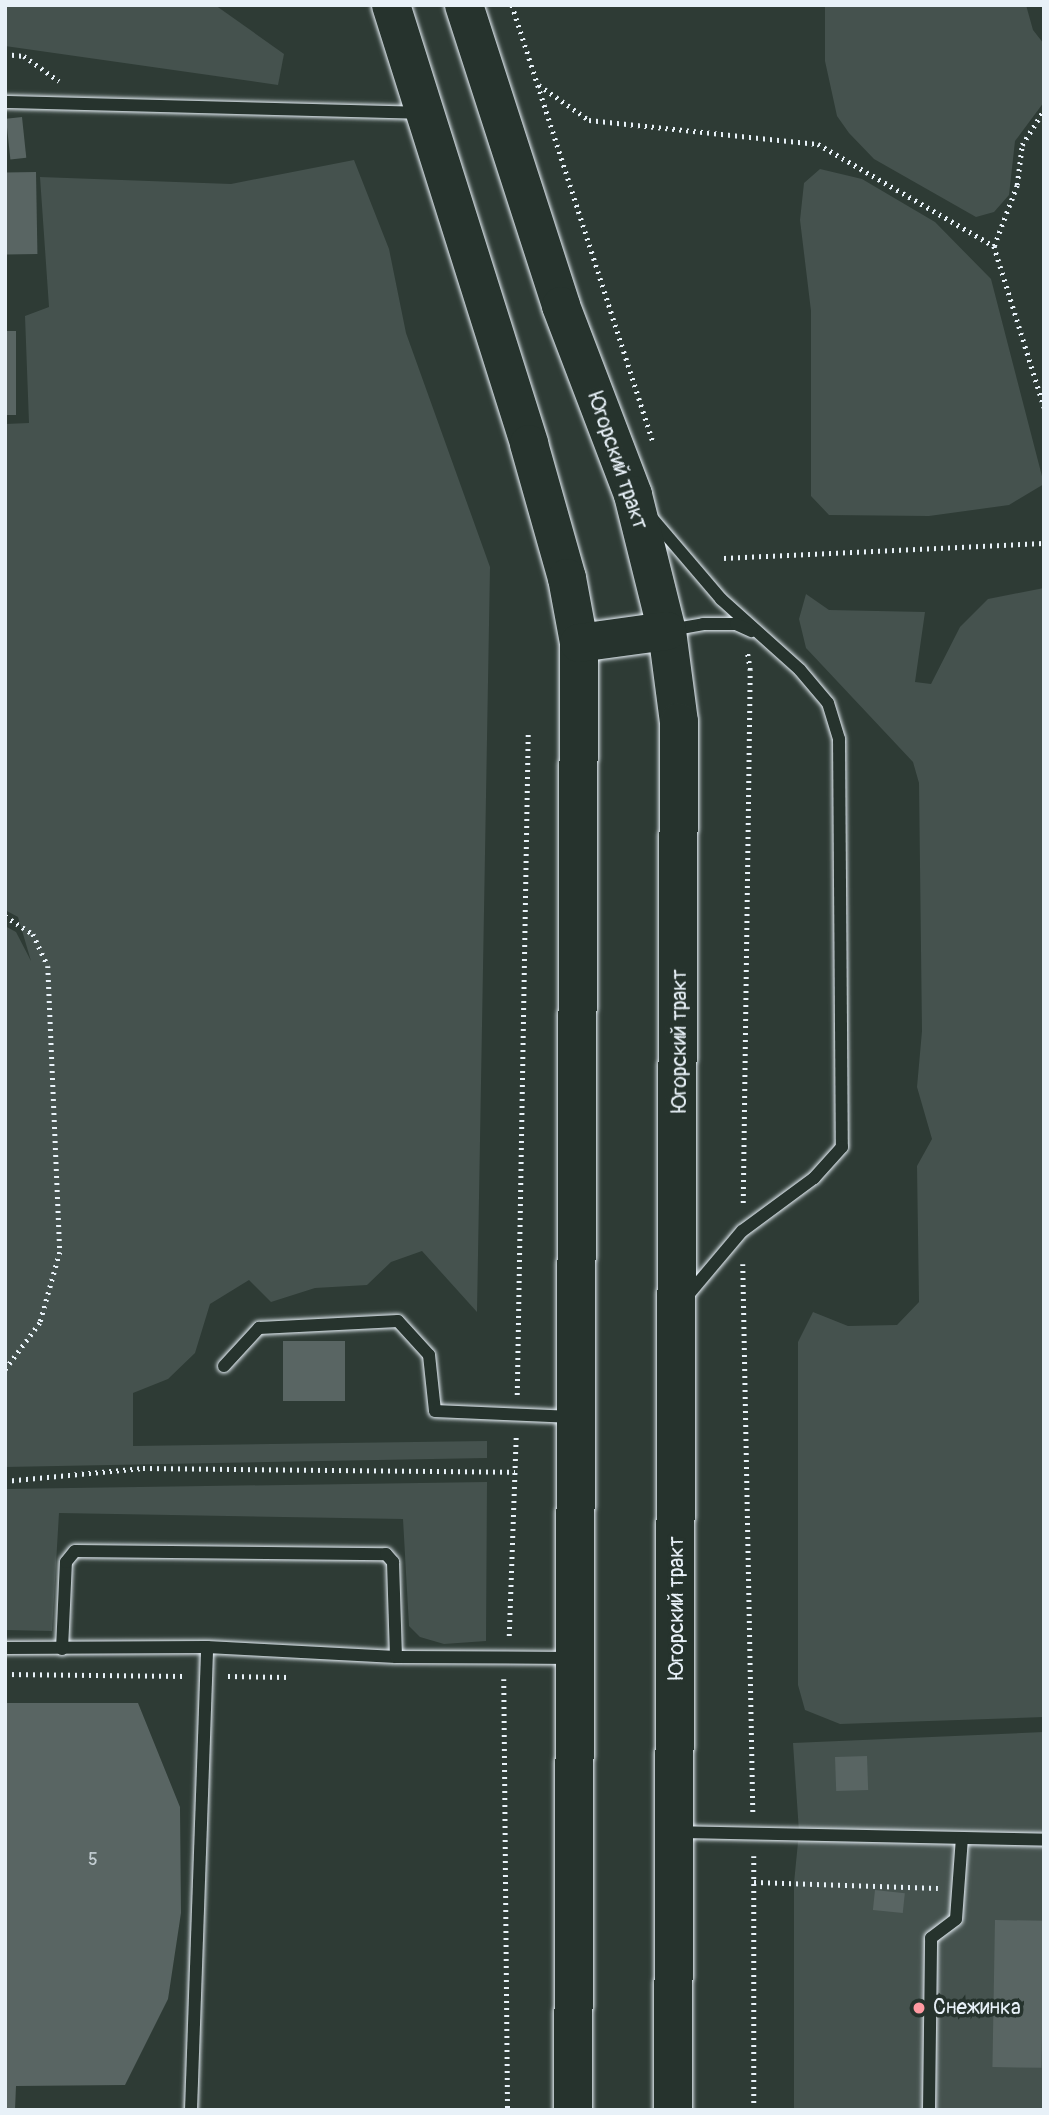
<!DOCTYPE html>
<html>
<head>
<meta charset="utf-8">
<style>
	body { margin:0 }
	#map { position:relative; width:1049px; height:2115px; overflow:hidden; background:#2e3b35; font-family:Pangolin,sans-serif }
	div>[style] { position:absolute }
	.green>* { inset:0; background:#45524e }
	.building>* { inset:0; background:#596563; transform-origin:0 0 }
	.path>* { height:4.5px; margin-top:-2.25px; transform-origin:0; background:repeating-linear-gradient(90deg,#e8f1f8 0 2px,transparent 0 7px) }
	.roads { filter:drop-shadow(0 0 2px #e8f1f8) drop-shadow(0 0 2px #e8f1f8) }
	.service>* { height:12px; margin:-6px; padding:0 6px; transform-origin:6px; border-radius:6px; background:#26332d }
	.primary>* { height:38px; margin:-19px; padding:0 19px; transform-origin:19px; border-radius:19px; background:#26332d }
	.dots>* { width:19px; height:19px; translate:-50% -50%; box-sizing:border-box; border:4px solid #26332d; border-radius:50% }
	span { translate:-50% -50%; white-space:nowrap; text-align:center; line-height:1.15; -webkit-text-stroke:7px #26332d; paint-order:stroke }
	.number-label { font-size:18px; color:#c4ced3 }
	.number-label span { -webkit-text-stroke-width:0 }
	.street-label { font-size:21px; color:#e8f1f8 }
	.poi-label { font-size:21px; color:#e8f1f8 }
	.left { translate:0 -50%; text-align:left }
	.frame { position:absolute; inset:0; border:7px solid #e8f1f8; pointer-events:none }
</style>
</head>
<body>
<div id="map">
	<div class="green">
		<div style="clip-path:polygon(5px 5px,215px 5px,284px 54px,278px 85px,5px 46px)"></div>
		<div style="clip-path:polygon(825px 5px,1026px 5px,1033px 30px,1044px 44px,1044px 102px,1015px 141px,1009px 195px,994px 212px,976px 217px,874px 159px,849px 133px,837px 116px,825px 61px)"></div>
		<div style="clip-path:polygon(354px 160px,389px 249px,406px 333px,490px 567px,477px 1312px,422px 1251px,391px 1262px,367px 1285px,315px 1288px,271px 1302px,249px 1280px,210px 1304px,195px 1353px,168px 1379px,133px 1393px,133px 1446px,487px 1441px,487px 1458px,5px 1467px,5px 926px,16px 932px,31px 961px,18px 917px,5px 910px,5px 424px,29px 423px,25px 316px,49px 307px,40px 177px,231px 184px)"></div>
		<div style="clip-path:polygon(820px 169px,862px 179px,935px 222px,991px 279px,1044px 484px,1009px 505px,929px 516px,829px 515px,811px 496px,811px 311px,800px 220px,804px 183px)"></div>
		<div style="clip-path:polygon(1044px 588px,1044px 1717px,840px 1724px,805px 1710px,798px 1685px,798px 1342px,813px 1312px,848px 1326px,897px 1325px,919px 1302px,917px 1166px,932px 1139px,917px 1087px,922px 1031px,919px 783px,913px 762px,806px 648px,799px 619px,806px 594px,829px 610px,925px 612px,915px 682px,931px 684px,960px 627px,988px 599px)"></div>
		<div style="clip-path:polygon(487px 1482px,486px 1641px,444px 1644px,420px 1637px,409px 1626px,403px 1519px,59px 1513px,52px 1631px,5px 1630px,5px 1489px)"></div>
		<div style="clip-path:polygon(1044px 1732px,1044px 2110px,794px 2110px,794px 1883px,799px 1832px,793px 1743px)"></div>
	</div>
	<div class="building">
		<div style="left:22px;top:117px;width:41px;height:16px;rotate:84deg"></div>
		<div style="left:36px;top:172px;width:82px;height:31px;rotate:89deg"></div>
		<div style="left:5px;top:331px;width:11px;height:84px"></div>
		<div style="left:345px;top:1341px;width:60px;height:62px;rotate:90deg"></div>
		<div style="clip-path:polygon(5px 1703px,138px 1703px,180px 1807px,181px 1913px,168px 1999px,125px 2085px,16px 2086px,15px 2110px,5px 2110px)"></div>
		<div style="left:867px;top:1756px;width:34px;height:32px;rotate:88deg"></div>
		<div style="left:875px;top:1890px;width:30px;height:20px;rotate:6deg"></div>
		<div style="left:995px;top:1920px;width:49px;height:147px;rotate:1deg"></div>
	</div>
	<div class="path">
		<div style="left:512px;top:5px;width:458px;rotate:72.1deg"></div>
		<div style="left:5px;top:54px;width:19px;rotate:6deg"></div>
		<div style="left:24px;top:56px;width:43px;rotate:35.5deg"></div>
		<div style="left:539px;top:85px;width:61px;rotate:35deg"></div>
		<div style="left:589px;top:120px;width:230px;rotate:6deg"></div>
		<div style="left:818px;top:144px;width:203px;rotate:30.1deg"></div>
		<div style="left:994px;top:246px;width:169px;rotate:72.7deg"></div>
		<div style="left:994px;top:246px;width:65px;rotate:-69.3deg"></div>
		<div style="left:1017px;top:185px;width:40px;rotate:-82.9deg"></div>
		<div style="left:1022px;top:145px;width:41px;rotate:-57.8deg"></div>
		<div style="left:724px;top:558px;width:320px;rotate:-2.7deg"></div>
		<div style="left:5px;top:916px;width:33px;rotate:33deg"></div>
		<div style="left:33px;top:934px;width:35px;rotate:65deg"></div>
		<div style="left:48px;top:966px;width:286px;rotate:87.6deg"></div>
		<div style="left:60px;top:1252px;width:74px;rotate:105.7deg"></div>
		<div style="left:40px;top:1323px;width:59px;rotate:126.7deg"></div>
		<div style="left:743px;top:1203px;width:533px;rotate:-89.25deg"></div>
		<div style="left:750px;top:670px;width:18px;rotate:-99deg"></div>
		<div style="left:743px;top:1264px;width:548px;rotate:88.95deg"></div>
		<div style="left:517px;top:1395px;width:664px;rotate:-89.05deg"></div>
		<div style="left:5px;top:1481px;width:139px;rotate:-5.4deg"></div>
		<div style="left:143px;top:1468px;width:372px;rotate:0.6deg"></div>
		<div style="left:509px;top:1636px;width:201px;rotate:-88deg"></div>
		<div style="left:5px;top:1674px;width:180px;rotate:0.6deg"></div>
		<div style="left:228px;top:1676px;width:62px;rotate:0.9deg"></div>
		<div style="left:504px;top:1679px;width:431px;rotate:89.5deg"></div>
		<div style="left:754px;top:1856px;width:254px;rotate:90deg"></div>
		<div style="left:754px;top:1882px;width:184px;rotate:1.9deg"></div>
	</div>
	<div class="roads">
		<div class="service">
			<div style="left:5px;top:102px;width:416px;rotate:1.5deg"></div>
			<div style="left:651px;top:517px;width:108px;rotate:49.5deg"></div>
			<div style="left:721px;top:599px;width:106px;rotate:41.9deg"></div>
			<div style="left:800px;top:670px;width:43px;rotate:49.7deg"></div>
			<div style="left:828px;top:703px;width:38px;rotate:73deg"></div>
			<div style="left:839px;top:739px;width:408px;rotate:89.6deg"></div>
			<div style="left:842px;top:1147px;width:42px;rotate:132.1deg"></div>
			<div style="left:814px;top:1178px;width:89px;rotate:143.6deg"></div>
			<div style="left:742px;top:1231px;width:85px;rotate:130.2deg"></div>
			<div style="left:670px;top:630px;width:34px;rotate:-10deg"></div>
			<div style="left:703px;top:624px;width:33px"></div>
			<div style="left:736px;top:624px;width:17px;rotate:25deg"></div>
			<div style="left:224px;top:1366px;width:52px;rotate:-47.4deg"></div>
			<div style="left:259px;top:1328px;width:139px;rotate:-2.9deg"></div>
			<div style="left:398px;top:1321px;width:46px;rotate:47.6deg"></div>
			<div style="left:429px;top:1355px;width:56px;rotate:83.9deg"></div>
			<div style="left:435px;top:1411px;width:138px;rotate:2.5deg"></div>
			<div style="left:5px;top:1648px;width:202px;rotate:-0.3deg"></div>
			<div style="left:207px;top:1647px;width:189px;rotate:3deg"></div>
			<div style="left:396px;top:1657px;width:175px;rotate:0.3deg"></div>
			<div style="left:62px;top:1649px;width:87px;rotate:-87.4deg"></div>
			<div style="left:66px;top:1562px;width:14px;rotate:-51deg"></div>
			<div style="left:75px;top:1551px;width:311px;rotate:0.6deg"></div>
			<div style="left:386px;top:1554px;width:11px;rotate:49deg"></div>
			<div style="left:393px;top:1562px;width:95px;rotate:88.2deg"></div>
			<div style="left:677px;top:1832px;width:367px;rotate:1.2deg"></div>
			<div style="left:191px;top:2110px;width:463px;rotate:-88deg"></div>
			<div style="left:929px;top:2110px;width:172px;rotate:-89.3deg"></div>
			<div style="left:931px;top:1938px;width:31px;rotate:-37deg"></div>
			<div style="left:956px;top:1919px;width:81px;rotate:-85.8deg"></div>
		</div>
		<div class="primary">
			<div style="left:391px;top:5px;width:460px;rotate:72.5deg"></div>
			<div style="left:529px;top:444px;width:139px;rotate:74.2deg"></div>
			<div style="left:567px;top:578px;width:66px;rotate:79.5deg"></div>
			<div style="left:579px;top:643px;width:1467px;rotate:90.23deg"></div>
			<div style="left:464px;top:5px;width:316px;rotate:72.1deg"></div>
			<div style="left:561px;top:306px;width:202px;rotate:69.1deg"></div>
			<div style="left:633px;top:495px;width:140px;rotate:76deg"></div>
			<div style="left:667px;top:631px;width:92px;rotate:82.5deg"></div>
			<div style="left:679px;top:722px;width:1388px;rotate:90.25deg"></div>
			<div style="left:579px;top:643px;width:89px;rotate:-7.8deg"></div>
		</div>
	</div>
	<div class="dots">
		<div style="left:919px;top:2008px;background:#ff9aa2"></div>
	</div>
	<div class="number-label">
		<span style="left:93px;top:1860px">5</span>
	</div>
	<div class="street-label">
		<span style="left:617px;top:461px;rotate:71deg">Югорский тракт</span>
		<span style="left:680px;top:1041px;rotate:-90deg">Югорский тракт</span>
		<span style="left:677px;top:1608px;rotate:-90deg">Югорский тракт</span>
	</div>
	<div class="poi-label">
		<span class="left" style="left:933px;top:2008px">Снежинка</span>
	</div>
	<div class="frame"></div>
</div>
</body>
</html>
